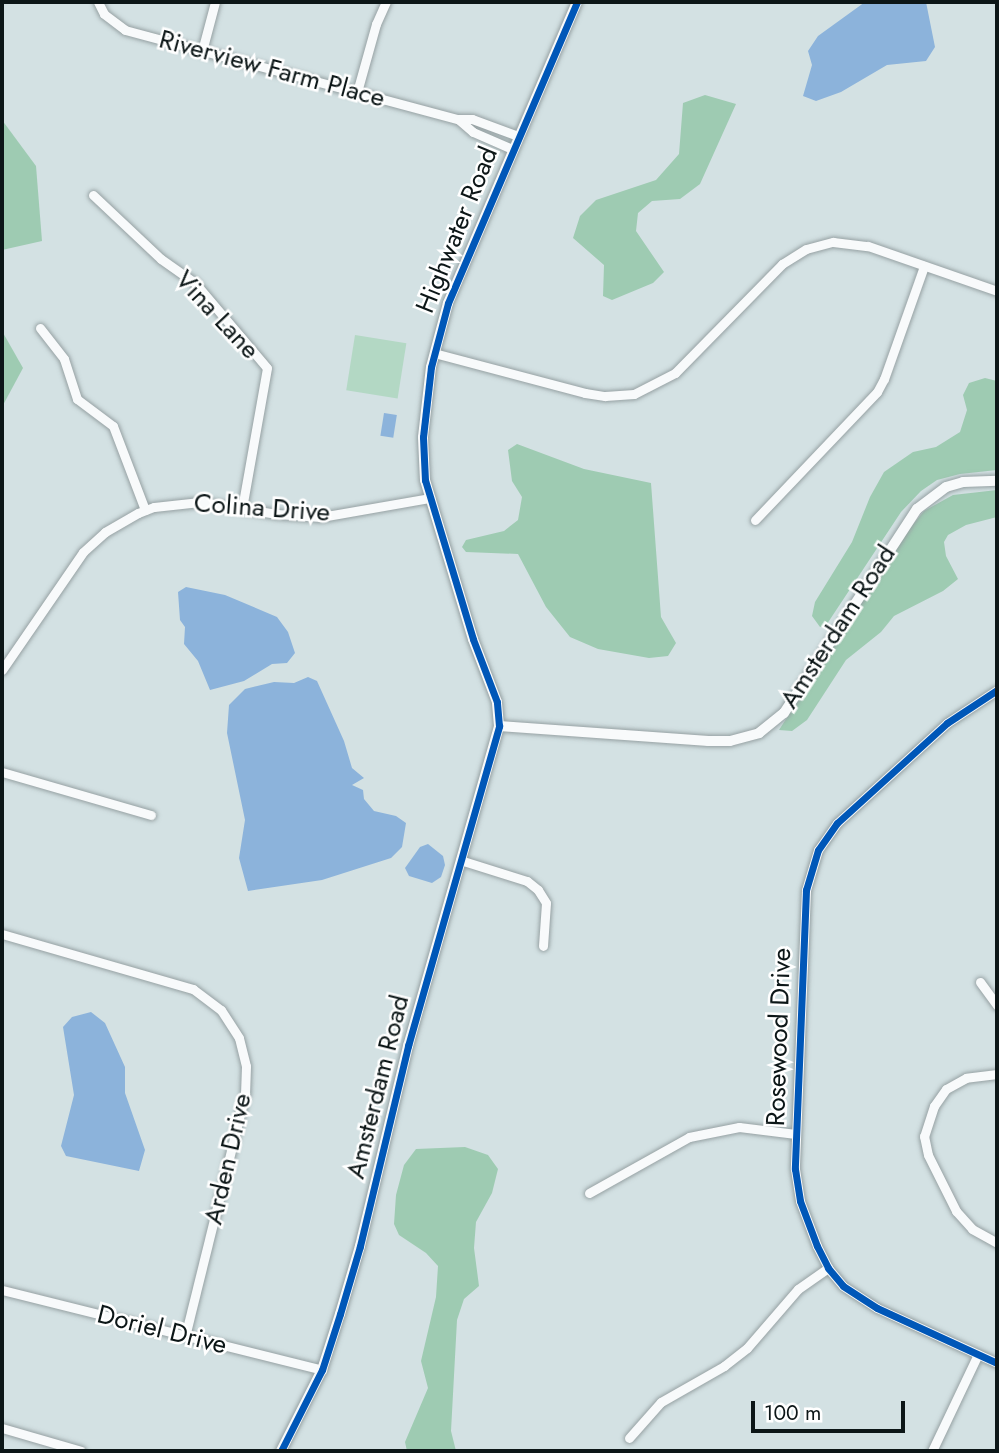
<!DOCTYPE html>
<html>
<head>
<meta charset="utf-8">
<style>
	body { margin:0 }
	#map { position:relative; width:999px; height:1453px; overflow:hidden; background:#d3e1e3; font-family:Jost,sans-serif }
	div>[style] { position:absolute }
	.green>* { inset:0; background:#b3d8c4; transform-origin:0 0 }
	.forest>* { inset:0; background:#9ecbb2 }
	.water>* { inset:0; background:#8cb3db; transform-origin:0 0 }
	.roads { filter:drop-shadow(0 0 2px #96a1a3) drop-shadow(0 0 2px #96a1a3) }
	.minor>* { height:9px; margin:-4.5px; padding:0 4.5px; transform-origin:4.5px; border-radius:4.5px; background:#f8fafb }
	.tertiary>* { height:10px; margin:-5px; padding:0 5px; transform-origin:5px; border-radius:5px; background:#f8fafb }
	.cycleway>* { height:7px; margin:-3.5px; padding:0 3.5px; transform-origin:3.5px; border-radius:3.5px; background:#0057b8 }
	span { translate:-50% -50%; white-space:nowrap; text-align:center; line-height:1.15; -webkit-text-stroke:5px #fff; paint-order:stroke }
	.street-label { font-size:26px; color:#0c1617 }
	.frame { position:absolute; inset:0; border:4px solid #0c1617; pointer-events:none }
	.scale { position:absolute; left:751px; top:1401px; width:154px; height:32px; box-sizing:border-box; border:4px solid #0c1617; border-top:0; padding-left:9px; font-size:21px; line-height:24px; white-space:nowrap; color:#0c1617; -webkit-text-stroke:5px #fff; paint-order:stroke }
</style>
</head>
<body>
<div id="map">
	<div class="green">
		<div style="left:355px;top:335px;width:52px;height:56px;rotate:9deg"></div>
	</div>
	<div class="forest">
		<div style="clip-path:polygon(705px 95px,736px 104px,700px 184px,680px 199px,652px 201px,638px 213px,636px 231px,664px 272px,653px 283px,612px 300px,603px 296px,604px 265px,573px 238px,580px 216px,596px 200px,656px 180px,679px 154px,683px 103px)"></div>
		<div style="clip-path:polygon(2px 120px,36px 166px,42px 241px,2px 250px)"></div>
		<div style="clip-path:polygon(2px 331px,23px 368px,2px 407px)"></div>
		<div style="clip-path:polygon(985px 378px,997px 381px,997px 470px,960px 474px,937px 480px,921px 491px,901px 512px,825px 627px,820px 627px,812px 616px,815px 602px,852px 542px,870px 497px,884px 472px,913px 452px,936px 447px,960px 432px,967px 410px,963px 395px,969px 383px)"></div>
		<div style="clip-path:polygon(517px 444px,584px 469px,651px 483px,661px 617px,676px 643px,668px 656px,649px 658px,598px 649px,570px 637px,546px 607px,518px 554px,466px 552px,462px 547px,466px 540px,504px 531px,518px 520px,522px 497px,512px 481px,508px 450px)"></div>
		<div style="clip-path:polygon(997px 490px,997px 517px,966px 525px,948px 535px,944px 542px,946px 556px,958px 579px,943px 591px,894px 616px,881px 632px,846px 660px,807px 720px,792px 731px,779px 730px,901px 539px,924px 511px,953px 495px)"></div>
		<div style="clip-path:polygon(465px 1147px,488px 1155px,498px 1169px,492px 1193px,476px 1222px,474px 1248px,479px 1286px,464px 1299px,457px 1320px,451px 1431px,456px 1451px,407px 1451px,405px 1442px,428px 1388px,421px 1361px,436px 1297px,438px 1266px,426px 1253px,399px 1235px,394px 1224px,396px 1195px,404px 1165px,416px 1149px)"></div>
	</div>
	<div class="water">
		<div style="clip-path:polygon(865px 2px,926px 2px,935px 47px,926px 61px,887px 65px,841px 92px,816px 101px,803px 96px,812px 65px,808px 51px,818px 36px)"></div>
		<div style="left:384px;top:413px;width:13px;height:23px;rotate:9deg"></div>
		<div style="clip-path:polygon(186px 587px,225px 595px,277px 617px,288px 632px,295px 653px,287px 663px,272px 664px,244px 681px,210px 690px,198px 661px,184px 644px,185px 627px,180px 620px,178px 592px)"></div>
		<div style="clip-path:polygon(308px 677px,317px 681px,344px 741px,352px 768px,364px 778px,352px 785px,363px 790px,364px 799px,374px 811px,396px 816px,406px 823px,402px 847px,391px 858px,322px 880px,248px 891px,239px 858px,245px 820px,227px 733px,229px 705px,245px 689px,274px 682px,294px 683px)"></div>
		<div style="clip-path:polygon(428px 844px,443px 856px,445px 865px,441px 877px,432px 883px,409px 876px,405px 868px,420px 847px)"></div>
		<div style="clip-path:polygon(91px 1012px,105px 1023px,125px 1067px,125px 1093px,145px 1150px,139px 1171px,66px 1156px,61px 1146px,74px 1095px,63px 1027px,72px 1017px)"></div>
	</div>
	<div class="roads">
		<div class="minor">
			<div style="left:98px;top:2px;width:13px;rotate:63deg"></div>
			<div style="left:104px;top:14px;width:26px;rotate:37deg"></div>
			<div style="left:125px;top:30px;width:345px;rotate:15deg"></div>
			<div style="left:458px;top:119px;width:14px"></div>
			<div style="left:472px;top:119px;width:49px;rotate:20.3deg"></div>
			<div style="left:202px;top:51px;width:51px;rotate:-75.1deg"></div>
			<div style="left:357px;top:92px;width:71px;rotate:-74.4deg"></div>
			<div style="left:376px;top:24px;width:24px;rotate:-66deg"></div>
			<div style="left:458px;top:119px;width:20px;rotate:41deg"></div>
			<div style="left:473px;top:132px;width:43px;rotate:23.6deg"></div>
			<div style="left:93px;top:195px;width:93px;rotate:43.3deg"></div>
			<div style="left:161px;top:259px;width:42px;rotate:35.2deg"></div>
			<div style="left:195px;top:283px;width:111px;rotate:49.7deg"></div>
			<div style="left:267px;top:368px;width:142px;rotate:100.1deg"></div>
			<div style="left:40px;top:328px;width:39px;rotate:52deg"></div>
			<div style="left:64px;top:359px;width:42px;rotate:72deg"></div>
			<div style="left:77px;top:399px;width:45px;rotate:36.9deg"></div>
			<div style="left:113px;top:426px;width:90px;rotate:69.1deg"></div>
			<div style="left:434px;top:353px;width:156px;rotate:14.8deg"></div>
			<div style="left:585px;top:393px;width:20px;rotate:9deg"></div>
			<div style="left:605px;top:396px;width:29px;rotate:-4deg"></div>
			<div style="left:634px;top:394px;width:46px;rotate:-27.1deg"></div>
			<div style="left:675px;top:373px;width:153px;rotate:-45.5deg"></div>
			<div style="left:782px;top:264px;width:28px;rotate:-32deg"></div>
			<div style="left:806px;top:249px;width:28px;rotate:-15deg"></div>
			<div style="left:833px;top:242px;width:35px;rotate:7deg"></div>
			<div style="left:868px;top:246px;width:137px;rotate:19.2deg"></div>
			<div style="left:755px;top:520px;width:177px;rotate:-46.4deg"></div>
			<div style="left:877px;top:392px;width:15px;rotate:-62deg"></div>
			<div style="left:884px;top:379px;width:120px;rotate:-70.5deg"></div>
			<div style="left:2px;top:670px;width:143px;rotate:-55.5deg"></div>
			<div style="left:83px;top:552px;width:30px;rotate:-42deg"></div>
			<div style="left:105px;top:532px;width:38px;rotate:-30deg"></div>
			<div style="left:138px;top:513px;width:17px;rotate:-21deg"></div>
			<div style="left:154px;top:507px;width:46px;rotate:-6.2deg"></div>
			<div style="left:200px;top:502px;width:78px;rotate:8.9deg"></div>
			<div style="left:277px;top:514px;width:44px;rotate:3.9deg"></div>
			<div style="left:321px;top:517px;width:111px;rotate:-9.9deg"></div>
			<div style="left:997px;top:690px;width:60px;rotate:146.6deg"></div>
			<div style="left:947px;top:723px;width:149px;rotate:137.7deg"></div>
			<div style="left:837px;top:823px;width:33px;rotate:125deg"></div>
			<div style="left:818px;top:850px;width:42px;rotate:106.7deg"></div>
			<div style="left:806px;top:890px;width:279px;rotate:92.3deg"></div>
			<div style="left:795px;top:1169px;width:32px;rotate:81deg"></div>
			<div style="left:800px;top:1201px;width:48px;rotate:69.3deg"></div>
			<div style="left:817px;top:1246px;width:25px;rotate:63deg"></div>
			<div style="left:828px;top:1268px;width:23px;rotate:50deg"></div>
			<div style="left:843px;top:1286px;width:40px;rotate:32.9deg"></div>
			<div style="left:877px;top:1308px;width:132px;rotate:24.6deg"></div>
			<div style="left:2px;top:772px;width:155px;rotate:16.1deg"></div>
			<div style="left:460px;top:860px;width:70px;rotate:17.4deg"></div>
			<div style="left:527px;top:881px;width:14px;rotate:39deg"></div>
			<div style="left:538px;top:890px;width:15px;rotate:58deg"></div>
			<div style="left:546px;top:903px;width:43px;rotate:94deg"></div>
			<div style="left:2px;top:934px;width:199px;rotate:16.1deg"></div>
			<div style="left:193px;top:989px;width:35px;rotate:37deg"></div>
			<div style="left:221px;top:1010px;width:33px;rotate:57deg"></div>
			<div style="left:239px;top:1038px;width:29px;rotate:76deg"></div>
			<div style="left:246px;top:1066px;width:28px;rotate:92deg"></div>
			<div style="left:245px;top:1094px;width:249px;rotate:103.9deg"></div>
			<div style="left:980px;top:982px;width:29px;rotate:54deg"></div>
			<div style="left:997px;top:1074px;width:31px;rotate:173deg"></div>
			<div style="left:966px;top:1078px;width:23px;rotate:151deg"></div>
			<div style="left:946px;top:1089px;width:21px;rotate:125deg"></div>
			<div style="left:934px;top:1106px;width:32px;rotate:108deg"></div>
			<div style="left:924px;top:1136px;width:19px;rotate:78deg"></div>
			<div style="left:928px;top:1155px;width:63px;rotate:63.4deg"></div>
			<div style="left:956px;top:1211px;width:24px;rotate:48deg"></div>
			<div style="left:972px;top:1229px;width:29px;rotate:29deg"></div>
			<div style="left:589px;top:1193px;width:115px;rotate:-29.2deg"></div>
			<div style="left:689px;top:1137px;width:51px;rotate:-11.3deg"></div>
			<div style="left:739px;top:1127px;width:57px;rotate:7deg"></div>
			<div style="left:2px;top:1290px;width:330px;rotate:14deg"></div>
			<div style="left:2px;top:1428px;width:82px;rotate:16.2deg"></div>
			<div style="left:629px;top:1438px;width:48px;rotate:-48.4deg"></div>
			<div style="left:661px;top:1402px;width:73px;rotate:-29.7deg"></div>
			<div style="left:724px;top:1366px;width:29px;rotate:-38deg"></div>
			<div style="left:747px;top:1348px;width:78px;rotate:-49.2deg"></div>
			<div style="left:798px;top:1289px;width:37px;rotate:-35deg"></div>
			<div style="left:932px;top:1451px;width:107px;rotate:-64.6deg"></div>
		</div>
		<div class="tertiary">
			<div style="left:499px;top:726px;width:210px;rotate:4.1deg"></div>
			<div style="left:708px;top:741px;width:22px"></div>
			<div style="left:730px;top:741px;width:30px;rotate:-15deg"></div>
			<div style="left:759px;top:733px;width:32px;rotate:-39deg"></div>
			<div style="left:784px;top:713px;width:244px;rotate:-56.9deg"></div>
			<div style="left:917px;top:509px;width:36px;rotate:-37deg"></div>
			<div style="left:946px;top:487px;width:18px;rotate:-16deg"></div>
			<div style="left:963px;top:482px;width:34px;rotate:-2deg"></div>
			<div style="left:281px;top:1451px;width:91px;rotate:-63.2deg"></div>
			<div style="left:322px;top:1370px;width:59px;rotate:-72.2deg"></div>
			<div style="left:340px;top:1314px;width:71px;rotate:-73.6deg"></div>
			<div style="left:360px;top:1246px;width:206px;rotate:-76.5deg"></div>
			<div style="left:408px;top:1046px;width:333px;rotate:-74.1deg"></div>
			<div style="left:499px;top:726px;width:24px;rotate:-95deg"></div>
			<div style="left:497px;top:702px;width:67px;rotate:-110.9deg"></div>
			<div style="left:473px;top:639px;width:166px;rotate:-106.8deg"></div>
			<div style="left:425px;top:480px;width:43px;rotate:-92.7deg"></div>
			<div style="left:423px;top:437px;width:70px;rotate:-83.5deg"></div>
			<div style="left:431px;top:367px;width:66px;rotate:-75.1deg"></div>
			<div style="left:448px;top:303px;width:327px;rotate:-66.8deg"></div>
		</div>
	</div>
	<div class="cycleway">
		<div style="left:997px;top:690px;width:60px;rotate:146.6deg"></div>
		<div style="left:947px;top:723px;width:149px;rotate:137.7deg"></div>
		<div style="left:837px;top:823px;width:33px;rotate:125deg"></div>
		<div style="left:818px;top:850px;width:42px;rotate:106.7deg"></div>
		<div style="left:806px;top:890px;width:279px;rotate:92.3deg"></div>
		<div style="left:795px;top:1169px;width:32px;rotate:81deg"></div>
		<div style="left:800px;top:1201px;width:48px;rotate:69.3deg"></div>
		<div style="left:817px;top:1246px;width:25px;rotate:63deg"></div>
		<div style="left:828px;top:1268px;width:23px;rotate:50deg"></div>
		<div style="left:843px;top:1286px;width:40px;rotate:32.9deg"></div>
		<div style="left:877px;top:1308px;width:132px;rotate:24.6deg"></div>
		<div style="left:281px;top:1451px;width:91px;rotate:-63.2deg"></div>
		<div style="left:322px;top:1370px;width:59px;rotate:-72.2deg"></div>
		<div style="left:340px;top:1314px;width:71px;rotate:-73.6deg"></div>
		<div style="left:360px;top:1246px;width:206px;rotate:-76.5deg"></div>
		<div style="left:408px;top:1046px;width:333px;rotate:-74.1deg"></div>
		<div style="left:499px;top:726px;width:24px;rotate:-95deg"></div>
		<div style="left:497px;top:702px;width:67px;rotate:-110.9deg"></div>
		<div style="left:473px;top:639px;width:166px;rotate:-106.8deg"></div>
		<div style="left:425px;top:480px;width:43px;rotate:-92.7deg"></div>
		<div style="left:423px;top:437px;width:70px;rotate:-83.5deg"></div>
		<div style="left:431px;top:367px;width:66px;rotate:-75.1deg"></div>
		<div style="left:448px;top:303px;width:327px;rotate:-66.8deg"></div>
	</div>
	<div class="street-label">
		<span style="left:272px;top:69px;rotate:15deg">Riverview Farm Place</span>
		<span style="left:457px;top:230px;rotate:-68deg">Highwater Road</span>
		<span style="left:217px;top:315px;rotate:47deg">Vina Lane</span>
		<span style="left:262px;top:508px;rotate:4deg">Colina Drive</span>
		<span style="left:838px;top:627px;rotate:-57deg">Amsterdam Road</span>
		<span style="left:779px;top:1037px;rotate:-88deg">Rosewood Drive</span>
		<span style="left:378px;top:1087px;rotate:-76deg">Amsterdam Road</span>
		<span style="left:228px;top:1159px;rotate:-77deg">Arden Drive</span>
		<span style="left:162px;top:1330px;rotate:14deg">Doriel Drive</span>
	</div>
	<div class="frame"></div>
	<div class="scale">100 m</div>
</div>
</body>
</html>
